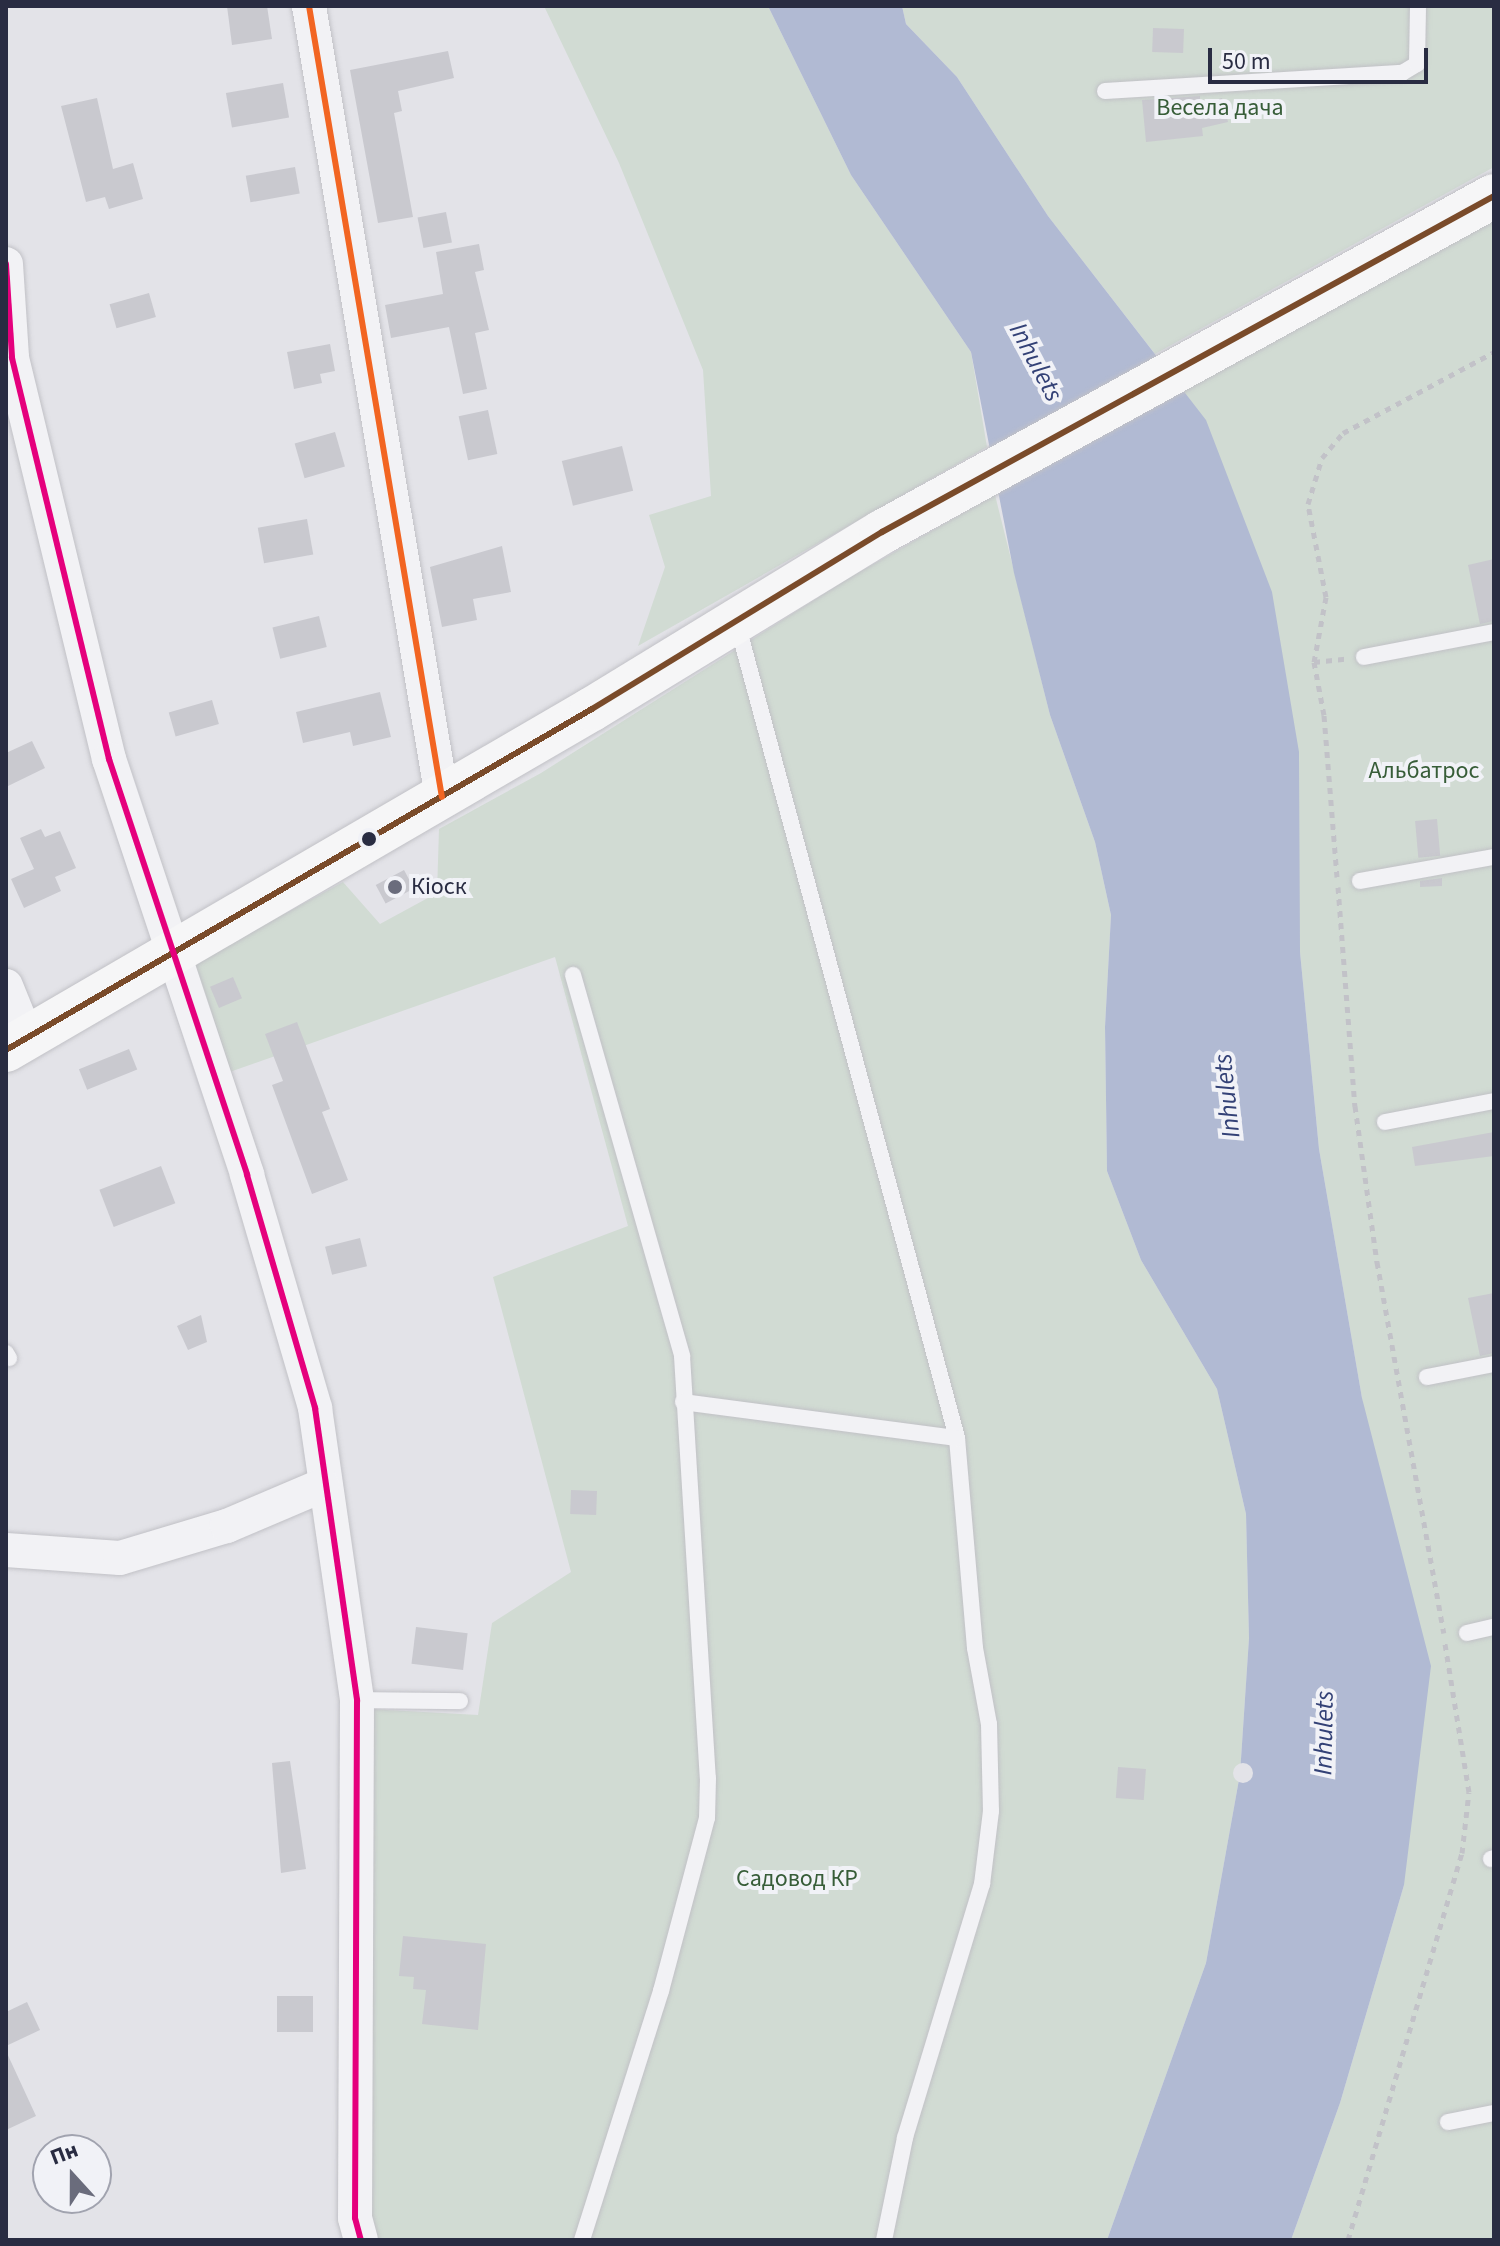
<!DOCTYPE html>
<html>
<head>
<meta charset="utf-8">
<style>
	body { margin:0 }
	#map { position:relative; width:1500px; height:2246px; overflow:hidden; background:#e3e3e8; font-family:"Source Sans 3",sans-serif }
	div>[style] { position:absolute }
	.green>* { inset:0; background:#d1dbd3 }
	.water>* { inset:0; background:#b1bad3 }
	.pier>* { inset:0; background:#e3e3e8 }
	.round { border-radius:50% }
	.building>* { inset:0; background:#c9c9cf; transform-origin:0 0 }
	.path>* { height:5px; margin-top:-2.5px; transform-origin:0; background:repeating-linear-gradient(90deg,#c2c2c8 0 6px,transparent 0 12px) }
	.roads { filter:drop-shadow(0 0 2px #c1c1c6) drop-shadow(0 0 2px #c1c1c6) }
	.lane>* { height:16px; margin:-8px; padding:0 8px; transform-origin:8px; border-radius:8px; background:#f2f2f5 }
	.street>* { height:34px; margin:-17px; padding:0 17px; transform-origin:17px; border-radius:17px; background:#f2f2f5 }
	.primary>* { height:44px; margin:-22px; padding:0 22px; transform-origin:22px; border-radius:22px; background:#f6f6f7 }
	.bus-1>* { height:6px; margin:-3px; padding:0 3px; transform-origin:3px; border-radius:3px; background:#7a4b2a }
	.bus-2>* { height:6px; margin:-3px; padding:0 3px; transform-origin:3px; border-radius:3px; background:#f26522 }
	.bus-3>* { height:6px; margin:-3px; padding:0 3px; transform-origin:3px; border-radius:3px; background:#e5007d }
	.dots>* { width:22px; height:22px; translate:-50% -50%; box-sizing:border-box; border:4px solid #f1f2f7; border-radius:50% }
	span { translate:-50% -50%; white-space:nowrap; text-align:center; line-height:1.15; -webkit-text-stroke:8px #f1f2f7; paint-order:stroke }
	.park-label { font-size:24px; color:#375d38 }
	.poi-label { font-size:24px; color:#292c42 }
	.left { translate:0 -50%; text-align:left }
	.water-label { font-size:26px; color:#334176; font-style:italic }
	.frame { position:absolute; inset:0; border:8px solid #292c42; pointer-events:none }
	.north { position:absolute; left:32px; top:2134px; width:80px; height:80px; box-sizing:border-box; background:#f1f2f7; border:2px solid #a1a3af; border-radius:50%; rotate:339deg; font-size:22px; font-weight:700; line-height:32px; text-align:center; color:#292c42 }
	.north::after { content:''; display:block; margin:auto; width:28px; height:36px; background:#6a6c7c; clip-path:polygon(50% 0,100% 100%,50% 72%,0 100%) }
	.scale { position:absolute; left:1208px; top:48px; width:220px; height:36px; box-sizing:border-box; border:4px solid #292c42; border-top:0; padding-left:10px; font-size:24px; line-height:28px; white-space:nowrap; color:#292c42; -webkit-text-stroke:6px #f1f2f7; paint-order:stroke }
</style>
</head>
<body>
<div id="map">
	<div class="green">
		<div style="clip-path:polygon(544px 6px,768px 6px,851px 175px,971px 352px,987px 447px,638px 646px,665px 567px,649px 515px,711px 496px,703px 370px,619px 163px)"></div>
		<div style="clip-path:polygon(902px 6px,1494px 6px,1494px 167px,1155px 354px,1048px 216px,957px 77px,906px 24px)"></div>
		<div style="clip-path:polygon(1494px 196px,1494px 2240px,1291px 2240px,1340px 2103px,1404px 1885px,1362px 1398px,1319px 1149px,1300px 952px,1183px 391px)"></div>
		<div style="clip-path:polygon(995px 495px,1050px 715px,1095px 842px,1111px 915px,1105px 1027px,1107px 1171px,1141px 1260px,1217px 1389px,1246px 1514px,1249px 1638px,1240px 1774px,1206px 1963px,1107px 2240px,371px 2240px,369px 1709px,478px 1715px,492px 1623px,571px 1572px,493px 1277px,628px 1226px,555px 957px,224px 1074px,189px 966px,343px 882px,380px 924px,437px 893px,439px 829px,541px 773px,849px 578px)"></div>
	</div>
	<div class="water">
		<div style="clip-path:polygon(768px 6px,902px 6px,906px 24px,957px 77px,1048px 216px,1206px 420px,1272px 592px,1299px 752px,1300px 952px,1319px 1149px,1362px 1398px,1431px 1666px,1404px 1885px,1340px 2103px,1291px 2240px,1107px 2240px,1206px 1963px,1240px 1774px,1249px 1638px,1246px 1514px,1217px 1389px,1141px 1260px,1107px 1171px,1105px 1027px,1111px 915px,1095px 842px,1050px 715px,1014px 573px,971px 352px,851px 175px)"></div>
	</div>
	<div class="pier">
		<div class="round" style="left:1233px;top:1763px;width:20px;height:20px"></div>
	</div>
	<div class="building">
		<div style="clip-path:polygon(227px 6px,267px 6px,272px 39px,232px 45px)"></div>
		<div style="left:1153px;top:28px;width:31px;height:24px;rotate:2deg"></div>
		<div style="clip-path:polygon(448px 51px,454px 78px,398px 91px,402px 111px,394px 113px,413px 217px,378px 223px,350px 70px)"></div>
		<div style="left:283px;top:83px;width:35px;height:58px;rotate:80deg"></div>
		<div style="clip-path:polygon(1200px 96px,1200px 104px,1222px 98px,1228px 122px,1202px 128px,1203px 136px,1146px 142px,1142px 100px)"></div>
		<div style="clip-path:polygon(97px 98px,113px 169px,133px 163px,143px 199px,109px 209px,105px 197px,86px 202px,61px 106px)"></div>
		<div style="left:295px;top:167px;width:27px;height:50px;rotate:80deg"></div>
		<div style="left:446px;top:212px;width:31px;height:29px;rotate:79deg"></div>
		<div style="clip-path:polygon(479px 244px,484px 270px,475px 272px,489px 330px,475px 333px,487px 389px,463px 394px,449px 327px,391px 338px,385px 305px,443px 294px,436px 252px)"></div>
		<div style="left:149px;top:293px;width:25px;height:41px;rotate:74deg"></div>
		<div style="clip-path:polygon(330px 344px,335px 371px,320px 374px,322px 383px,294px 389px,287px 352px)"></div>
		<div style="left:488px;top:410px;width:45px;height:30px;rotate:78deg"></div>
		<div style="left:335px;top:432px;width:36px;height:42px;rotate:74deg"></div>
		<div style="left:622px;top:446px;width:46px;height:62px;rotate:76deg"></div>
		<div style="left:307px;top:519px;width:36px;height:50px;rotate:80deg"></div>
		<div style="clip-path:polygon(502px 546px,511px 592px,473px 599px,477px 620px,442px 627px,430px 567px)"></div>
		<div style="clip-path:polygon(1494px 559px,1494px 621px,1480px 624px,1468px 565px)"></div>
		<div style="left:319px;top:616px;width:32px;height:48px;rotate:76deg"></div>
		<div style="clip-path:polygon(380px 692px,391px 737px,353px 746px,350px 732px,303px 743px,296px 712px)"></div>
		<div style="left:212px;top:700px;width:25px;height:45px;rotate:74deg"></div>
		<div style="clip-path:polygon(32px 741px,45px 768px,6px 787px,6px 753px)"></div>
		<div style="left:1437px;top:819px;width:37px;height:22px;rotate:85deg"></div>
		<div style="clip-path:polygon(41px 829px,45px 837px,60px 831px,76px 868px,55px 877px,61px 891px,24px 908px,11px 879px,34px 869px,20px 838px)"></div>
		<div style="left:404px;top:870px;width:21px;height:32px;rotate:62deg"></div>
		<div style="clip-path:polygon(1442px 878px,1442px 886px,1420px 887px,1420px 881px)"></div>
		<div style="left:233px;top:977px;width:23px;height:25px;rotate:67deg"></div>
		<div style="clip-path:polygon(297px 1022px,330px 1109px,322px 1112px,348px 1180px,312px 1194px,272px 1085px,283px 1081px,265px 1034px)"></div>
		<div style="left:129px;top:1049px;width:22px;height:54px;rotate:68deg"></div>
		<div style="clip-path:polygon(1494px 1132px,1494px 1156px,1415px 1166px,1412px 1147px)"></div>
		<div style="left:161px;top:1166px;width:40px;height:66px;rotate:69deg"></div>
		<div style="left:360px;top:1238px;width:29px;height:36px;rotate:76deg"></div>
		<div style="clip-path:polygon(1494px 1293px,1494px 1353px,1480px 1356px,1468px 1298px)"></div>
		<div style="clip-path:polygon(201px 1315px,207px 1342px,188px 1350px,177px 1326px)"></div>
		<div style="left:571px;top:1490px;width:26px;height:24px;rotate:2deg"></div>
		<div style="left:416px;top:1627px;width:52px;height:37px;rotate:7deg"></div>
		<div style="clip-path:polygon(290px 1761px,306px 1869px,281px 1873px,272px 1763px)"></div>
		<div style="left:1118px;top:1767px;width:28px;height:31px;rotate:4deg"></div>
		<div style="clip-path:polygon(403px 1936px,486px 1944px,478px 2030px,422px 2024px,426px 1990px,413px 1989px,414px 1977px,399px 1976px)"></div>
		<div style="left:277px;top:1996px;width:36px;height:36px"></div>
		<div style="clip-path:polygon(27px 2002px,40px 2030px,6px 2046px,6px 2012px)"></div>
		<div style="clip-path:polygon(6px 2051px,36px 2116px,6px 2130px)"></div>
	</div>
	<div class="path">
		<div style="left:1314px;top:662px;width:31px;rotate:-6deg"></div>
		<div style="left:1337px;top:877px;width:163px;rotate:-94.6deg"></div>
		<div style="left:1324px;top:715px;width:54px;rotate:-100.7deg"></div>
		<div style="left:1314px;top:662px;width:66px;rotate:-79.5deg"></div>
		<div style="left:1326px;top:597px;width:95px;rotate:-101deg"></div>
		<div style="left:1308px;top:504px;width:48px;rotate:-73.1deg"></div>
		<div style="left:1322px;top:458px;width:33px;rotate:-50deg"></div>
		<div style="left:1343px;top:433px;width:171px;rotate:-28.2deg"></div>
		<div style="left:1338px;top:887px;width:220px;rotate:85.6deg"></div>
		<div style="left:1355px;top:1106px;width:158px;rotate:82deg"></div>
		<div style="left:1377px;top:1262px;width:377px;rotate:79.8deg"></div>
		<div style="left:1348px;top:2240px;width:403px;rotate:-73.6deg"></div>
		<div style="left:1462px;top:1853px;width:61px;rotate:-83.5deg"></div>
		<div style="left:1469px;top:1792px;width:151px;rotate:-99.2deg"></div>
	</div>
	<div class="roads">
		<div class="lane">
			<div style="left:1105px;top:91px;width:298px;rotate:-3.5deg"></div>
			<div style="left:1402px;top:73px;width:17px;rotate:-31deg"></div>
			<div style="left:1417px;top:64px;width:58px;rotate:-89deg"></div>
			<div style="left:737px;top:623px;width:844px;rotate:74.89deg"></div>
			<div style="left:957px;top:1438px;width:211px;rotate:85.1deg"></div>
			<div style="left:975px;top:1648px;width:77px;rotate:79.6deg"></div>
			<div style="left:989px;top:1724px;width:87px;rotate:88.7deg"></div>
			<div style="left:991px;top:1811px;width:74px;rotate:97deg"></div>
			<div style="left:982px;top:1884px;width:265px;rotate:106.9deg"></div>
			<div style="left:905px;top:2138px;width:104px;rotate:101.6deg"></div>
			<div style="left:1364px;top:657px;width:132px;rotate:-10.9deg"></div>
			<div style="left:1360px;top:881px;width:136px;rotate:-10.2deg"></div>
			<div style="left:573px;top:975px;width:396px;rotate:74deg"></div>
			<div style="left:682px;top:1356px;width:423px;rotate:86.5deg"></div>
			<div style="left:708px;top:1778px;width:40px;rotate:91.4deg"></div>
			<div style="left:707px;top:1818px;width:179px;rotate:104.9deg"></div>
			<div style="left:661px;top:1991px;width:261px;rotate:107.6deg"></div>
			<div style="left:1385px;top:1122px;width:111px;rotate:-10.9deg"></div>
			<div style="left:6px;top:1353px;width:6px;rotate:59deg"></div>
			<div style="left:1427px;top:1377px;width:68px;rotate:-11deg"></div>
			<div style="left:683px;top:1402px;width:276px;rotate:7.5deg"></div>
			<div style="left:1467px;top:1633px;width:28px;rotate:-13deg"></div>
			<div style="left:357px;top:1700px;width:103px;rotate:0.6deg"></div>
			<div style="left:1491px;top:1859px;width:3px;rotate:-18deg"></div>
			<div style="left:1448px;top:2122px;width:47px;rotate:-11.1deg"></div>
		</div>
		<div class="street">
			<div style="left:309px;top:6px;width:802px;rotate:80.46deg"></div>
			<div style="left:6px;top:264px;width:94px;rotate:86.3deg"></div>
			<div style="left:12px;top:358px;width:413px;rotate:76.4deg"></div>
			<div style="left:109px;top:759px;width:438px;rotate:71.6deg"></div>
			<div style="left:247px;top:1175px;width:243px;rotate:73.7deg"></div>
			<div style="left:315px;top:1408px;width:295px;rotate:81.8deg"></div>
			<div style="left:357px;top:1700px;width:518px;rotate:90.22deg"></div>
			<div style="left:355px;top:2218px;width:23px;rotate:75deg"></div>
			<div style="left:6px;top:986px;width:56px;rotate:68deg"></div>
			<div style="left:6px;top:1550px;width:114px;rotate:4deg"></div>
			<div style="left:120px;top:1558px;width:112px;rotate:-16.7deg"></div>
			<div style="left:227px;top:1526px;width:104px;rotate:-23.1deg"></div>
		</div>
		<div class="primary">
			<div style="left:6px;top:1050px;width:678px;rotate:-30.2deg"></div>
			<div style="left:592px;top:709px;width:340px;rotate:-31.4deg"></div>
			<div style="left:882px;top:532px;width:698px;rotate:-28.77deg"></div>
		</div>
	</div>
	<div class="bus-1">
		<div style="left:6px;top:1050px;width:678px;rotate:-30.2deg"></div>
		<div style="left:592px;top:709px;width:340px;rotate:-31.4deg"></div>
		<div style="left:882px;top:532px;width:698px;rotate:-28.77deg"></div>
	</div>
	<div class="bus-2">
		<div style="left:309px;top:6px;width:802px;rotate:80.46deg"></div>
	</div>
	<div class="bus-3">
		<div style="left:6px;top:264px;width:94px;rotate:86.3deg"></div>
		<div style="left:12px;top:358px;width:413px;rotate:76.4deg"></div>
		<div style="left:109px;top:759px;width:438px;rotate:71.6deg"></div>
		<div style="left:247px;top:1175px;width:243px;rotate:73.7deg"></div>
		<div style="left:315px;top:1408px;width:295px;rotate:81.8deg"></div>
		<div style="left:357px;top:1700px;width:518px;rotate:90.22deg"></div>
		<div style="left:355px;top:2218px;width:23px;rotate:75deg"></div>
	</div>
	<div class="dots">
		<div style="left:369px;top:839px;background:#292c42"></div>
		<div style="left:395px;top:887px;background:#6a6c7c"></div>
	</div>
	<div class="park-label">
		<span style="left:1220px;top:108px">Весела дача</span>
		<span style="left:1424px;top:771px">Альбатрос</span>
		<span style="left:797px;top:1879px">Садовод КР</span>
	</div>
	<div class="poi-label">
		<span class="left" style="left:411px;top:887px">Кіоск</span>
	</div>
	<div class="water-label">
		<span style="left:1036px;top:362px;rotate:62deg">Inhulets</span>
		<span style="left:1227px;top:1096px;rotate:-96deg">Inhulets</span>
		<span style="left:1324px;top:1733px;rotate:-89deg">Inhulets</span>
	</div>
	<div class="frame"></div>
	<div class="north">Пн</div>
	<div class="scale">50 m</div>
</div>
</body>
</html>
